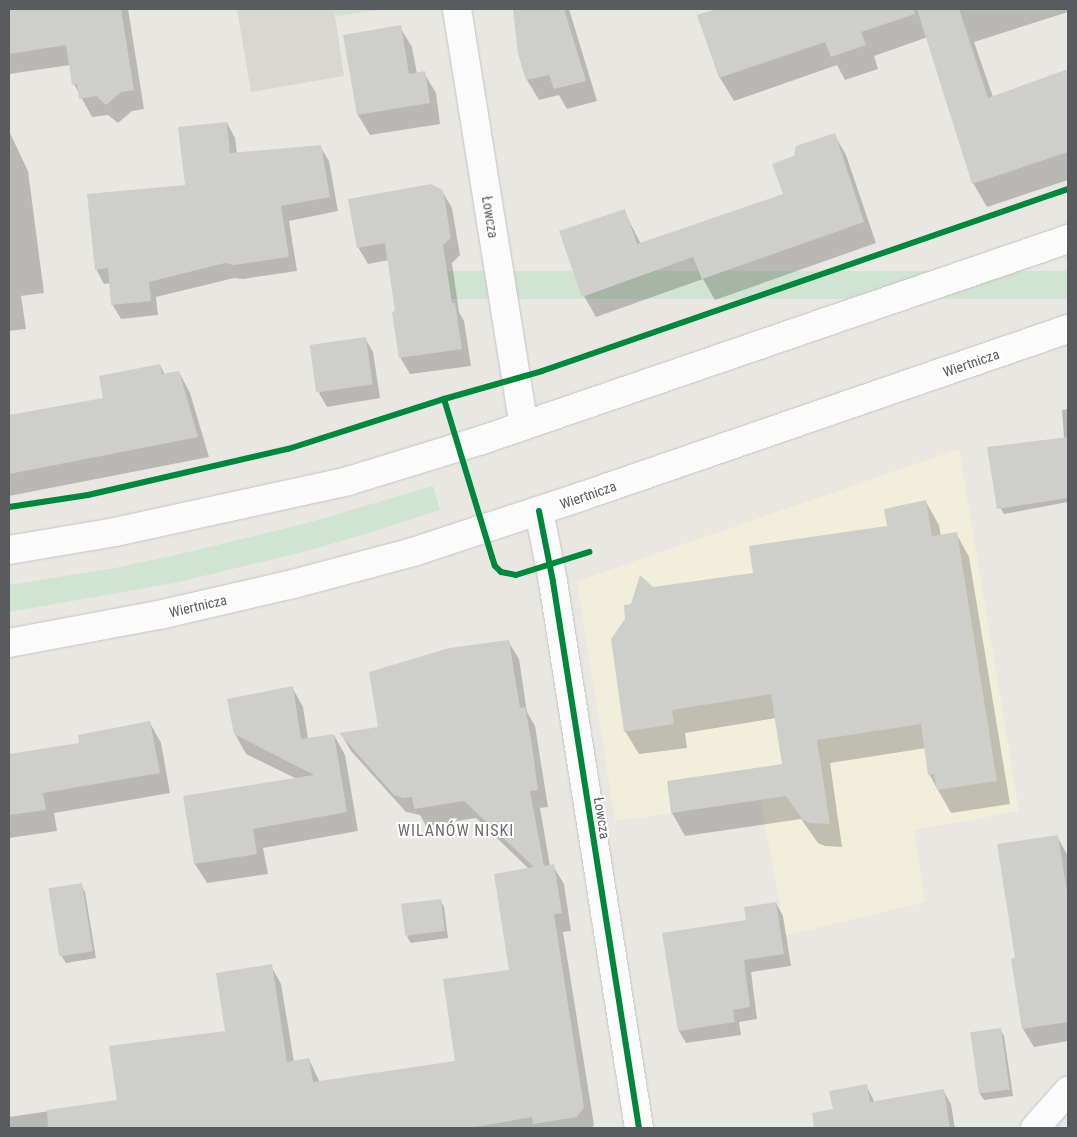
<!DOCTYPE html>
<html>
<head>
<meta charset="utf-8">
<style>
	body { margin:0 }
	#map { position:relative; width:1077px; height:1137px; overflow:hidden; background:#e8e7e2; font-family:"Roboto Condensed",sans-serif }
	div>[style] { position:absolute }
	.commercial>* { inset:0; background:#f1eedc }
	.education>* { inset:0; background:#d8d7d1 }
	.green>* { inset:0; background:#d1e3d1; transform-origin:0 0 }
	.shadow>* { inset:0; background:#0003 }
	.building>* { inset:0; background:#cececb; transform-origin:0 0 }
	.roads { filter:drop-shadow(0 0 1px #c5c5c4) drop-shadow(0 0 1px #c5c5c4) }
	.street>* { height:28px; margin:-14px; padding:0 14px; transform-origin:14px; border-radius:14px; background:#fcfbfb }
	.secondary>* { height:28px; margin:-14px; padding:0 14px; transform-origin:14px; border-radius:14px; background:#fcfbfb }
	.cycleway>* { height:6px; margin:-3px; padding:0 3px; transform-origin:3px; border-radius:3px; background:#00873e }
	span { translate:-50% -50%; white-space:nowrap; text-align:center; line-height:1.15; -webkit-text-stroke:4px #fff; paint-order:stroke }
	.street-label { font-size:14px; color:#595b5f }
	.quarter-label { font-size:16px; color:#6a6d71; letter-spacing:1px }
	.frame { position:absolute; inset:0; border:10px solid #595b5f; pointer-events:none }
</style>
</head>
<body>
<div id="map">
	<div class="commercial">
		<div style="clip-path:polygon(959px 449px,1019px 811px,914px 830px,925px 902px,786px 935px,760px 800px,615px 821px,577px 581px)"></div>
	</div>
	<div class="education">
		<div style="clip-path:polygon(237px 9px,334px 9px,344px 76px,251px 92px)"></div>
	</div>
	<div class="green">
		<div style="clip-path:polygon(334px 9px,385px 9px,336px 16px)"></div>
		<div style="left:1068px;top:271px;width:28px;height:626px;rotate:90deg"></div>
		<div style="clip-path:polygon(433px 486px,440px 510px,378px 530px,311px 550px,174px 583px,9px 612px,9px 585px,115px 568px,189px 552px,307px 523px)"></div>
	</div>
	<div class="shadow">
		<div style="clip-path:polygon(9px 9px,128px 9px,144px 109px,132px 111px,118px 123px,108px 115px,92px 117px,74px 84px,70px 65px,9px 74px)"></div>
		<div style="clip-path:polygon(514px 9px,569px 9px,597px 101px,567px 109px,559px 95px,539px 100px,527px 80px,520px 54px)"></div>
		<div style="clip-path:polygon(718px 9px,1068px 9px,1068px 12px,974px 42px,993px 97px,1068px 70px,1068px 180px,987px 207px,973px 183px,937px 72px,939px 70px,928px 37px,874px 56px,878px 69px,845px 80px,837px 65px,734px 101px,720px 78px,699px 16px)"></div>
		<div style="clip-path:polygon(400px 27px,412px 47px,417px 74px,424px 73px,436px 93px,440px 124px,370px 135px,358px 115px)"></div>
		<div style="clip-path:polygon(227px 123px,235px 138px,237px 154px,320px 146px,329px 161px,338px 211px,289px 221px,297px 271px,243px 279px,234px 278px,156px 297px,158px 315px,121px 319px,112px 304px,110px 283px,104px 284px,96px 269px,186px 186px)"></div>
		<div style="clip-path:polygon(9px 131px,28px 171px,44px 293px,21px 296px,26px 329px,9px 331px)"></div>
		<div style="clip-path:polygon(834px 134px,846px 155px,876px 243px,715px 300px,703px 279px,596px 317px,584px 296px,624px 211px,641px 244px,785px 195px,795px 157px)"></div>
		<div style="clip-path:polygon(442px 191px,452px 208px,460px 255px,452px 263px,459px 312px,464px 321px,471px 366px,410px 374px,400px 357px,397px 312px,389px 260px,368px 264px,358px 247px)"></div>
		<div style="clip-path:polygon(365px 338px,373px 352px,380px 398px,327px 407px,319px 393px)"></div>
		<div style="clip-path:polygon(160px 365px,165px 375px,179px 372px,190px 393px,209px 457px,9px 496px,9px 417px,105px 399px)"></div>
		<div style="clip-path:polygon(1068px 409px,1068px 502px,1004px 514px,997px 502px,1064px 438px,1062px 410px)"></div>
		<div style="clip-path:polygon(926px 502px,939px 525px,941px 536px,956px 533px,969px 557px,1010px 804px,951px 813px,929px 774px,926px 748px,830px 763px,842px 847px,825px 846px,818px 843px,801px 819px,685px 836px,672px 813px,668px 783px,783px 765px,776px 718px,685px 733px,687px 748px,639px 754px,625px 731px,627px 619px,632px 605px,652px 588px,754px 574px,888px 527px)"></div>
		<div style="clip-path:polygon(508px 641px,519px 659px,527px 712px,535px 726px,548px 807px,540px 808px,550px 866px,553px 866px,564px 884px,571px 931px,563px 932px,594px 1125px,592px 1128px,9px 1128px,9px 1117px,118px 1101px,227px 1033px,271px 966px,281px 984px,294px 1062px,309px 1059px,320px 1083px,457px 1062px,510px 971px,529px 869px,476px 818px,426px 826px,420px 815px,406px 812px,351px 751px,341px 734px,379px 728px)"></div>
		<div style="clip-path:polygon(292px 687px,303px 707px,308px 739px,334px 735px,345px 755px,358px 831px,263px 848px,268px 874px,207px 883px,195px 864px,184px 797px,297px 779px,246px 754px,235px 734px)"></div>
		<div style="clip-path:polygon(150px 723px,161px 743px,170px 793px,54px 813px,57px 831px,9px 838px,9px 755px,81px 744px)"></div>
		<div style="clip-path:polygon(1057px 836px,1068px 856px,1068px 1041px,1034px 1047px,1023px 1029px,1016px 959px)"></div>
		<div style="clip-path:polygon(81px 885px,85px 892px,96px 958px,66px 963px,62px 957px)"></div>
		<div style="clip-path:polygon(440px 900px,444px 907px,448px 938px,411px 943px,407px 937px)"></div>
		<div style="clip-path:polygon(776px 903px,783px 916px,791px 966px,751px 972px,757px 1019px,739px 1022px,741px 1035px,686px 1043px,679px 1031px,664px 934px,748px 921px)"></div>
		<div style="clip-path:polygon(1000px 1029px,1004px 1036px,1013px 1096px,984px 1100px,980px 1094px)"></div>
		<div style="clip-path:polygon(866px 1085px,875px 1103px,943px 1090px,951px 1104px,955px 1128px,837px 1128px,831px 1092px)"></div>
	</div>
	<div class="building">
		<div style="clip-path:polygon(9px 9px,121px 9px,134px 90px,121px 92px,106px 105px,96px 96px,79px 99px,77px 84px,72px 85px,66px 45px,9px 54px)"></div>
		<div style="clip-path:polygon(513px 9px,564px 9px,586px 81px,554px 89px,549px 75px,526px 80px,518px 54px)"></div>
		<div style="clip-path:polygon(716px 9px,914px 9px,915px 14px,861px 32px,866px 45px,831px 57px,825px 42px,719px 78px,697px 15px)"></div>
		<div style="clip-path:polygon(917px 9px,959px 9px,988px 98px,1068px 69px,1068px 152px,972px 184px)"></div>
		<div style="clip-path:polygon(401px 25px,409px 74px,425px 71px,430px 103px,357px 115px,343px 35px)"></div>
		<div style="clip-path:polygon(227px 122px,230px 153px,321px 145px,330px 197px,281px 206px,289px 257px,234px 265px,225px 263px,149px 282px,151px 301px,111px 305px,108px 268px,95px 270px,87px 194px,185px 185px,178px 127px)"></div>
		<div style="clip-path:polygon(835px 133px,864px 222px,702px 279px,693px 257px,582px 297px,559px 231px,625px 209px,637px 244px,783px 194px,772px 164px,794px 156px,796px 146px)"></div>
		<div style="clip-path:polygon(431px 184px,443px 190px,451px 238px,443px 245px,452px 303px,455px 303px,462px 349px,399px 358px,392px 312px,395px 311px,385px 243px,357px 248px,348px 199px)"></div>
		<div style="left:366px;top:337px;width:48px;height:57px;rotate:82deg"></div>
		<div style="clip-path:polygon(160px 364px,162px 374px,179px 371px,198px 437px,9px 474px,9px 415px,103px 398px,99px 376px)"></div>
		<div style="clip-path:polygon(1068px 437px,1068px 498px,997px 509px,987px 447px)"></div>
		<div style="clip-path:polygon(926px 500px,932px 536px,957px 532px,997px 781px,937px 790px,934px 774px,928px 775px,921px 724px,817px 740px,830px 824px,810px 823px,803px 820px,786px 796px,671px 813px,667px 781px,782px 764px,771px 694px,672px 710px,674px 724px,624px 732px,611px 639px,625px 619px,624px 605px,631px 604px,640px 575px,653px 587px,753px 573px,749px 546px,887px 526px,884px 509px)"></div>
		<div style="clip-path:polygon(509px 640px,520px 708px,525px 707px,531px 738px,538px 790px,530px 791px,544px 866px,554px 864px,562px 913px,554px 914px,584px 1107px,577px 1117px,533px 1124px,532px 1117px,470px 1128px,48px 1128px,47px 1110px,117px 1100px,109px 1046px,225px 1031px,216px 973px,272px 964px,287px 1062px,309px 1058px,313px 1082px,455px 1061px,443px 979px,509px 970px,494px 874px,534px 867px,464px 801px,414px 809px,412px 797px,403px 798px,394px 795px,339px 733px,378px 727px,369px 672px,449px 648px)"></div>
		<div style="clip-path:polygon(293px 686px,301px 739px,334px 734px,347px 812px,253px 829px,257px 854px,194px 864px,183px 796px,314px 775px,234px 734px,227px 699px)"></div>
		<div style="clip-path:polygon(150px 721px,160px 773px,43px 793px,46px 810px,9px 815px,9px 754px,79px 743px,78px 735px)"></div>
		<div style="clip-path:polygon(1058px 835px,1068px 898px,1068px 1022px,1022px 1029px,1011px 959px,1015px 958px,997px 844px)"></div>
		<div style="left:82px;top:883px;width:69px;height:34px;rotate:81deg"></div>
		<div style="left:441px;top:899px;width:32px;height:40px;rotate:83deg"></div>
		<div style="clip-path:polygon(776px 902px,784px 954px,744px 960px,750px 1007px,733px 1010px,735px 1022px,678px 1031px,662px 933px,746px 920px,744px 907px)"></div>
		<div style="left:1001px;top:1028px;width:62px;height:31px;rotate:82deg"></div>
		<div style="clip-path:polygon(867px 1084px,870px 1102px,944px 1089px,950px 1128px,814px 1128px,812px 1113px,833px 1109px,829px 1091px)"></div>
	</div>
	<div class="roads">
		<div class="street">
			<div style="left:457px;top:9px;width:422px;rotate:80.9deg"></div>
			<div style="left:539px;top:511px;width:72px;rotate:78.8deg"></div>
			<div style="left:553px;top:582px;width:553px;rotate:81.05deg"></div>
			<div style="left:1035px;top:1128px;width:50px;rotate:-48.3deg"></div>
		</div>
		<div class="secondary">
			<div style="left:9px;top:550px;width:108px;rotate:-9.6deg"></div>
			<div style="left:115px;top:532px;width:239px;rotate:-12.3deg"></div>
			<div style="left:348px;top:481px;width:140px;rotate:-17deg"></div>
			<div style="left:482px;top:440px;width:620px;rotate:-18.93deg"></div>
			<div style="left:9px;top:643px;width:153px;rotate:-10.6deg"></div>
			<div style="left:159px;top:615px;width:138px;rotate:-13deg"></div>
			<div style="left:293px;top:584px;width:124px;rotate:-14.9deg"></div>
			<div style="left:413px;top:552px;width:176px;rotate:-18.2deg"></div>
			<div style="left:580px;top:497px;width:516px;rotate:-19deg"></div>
		</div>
	</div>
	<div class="cycleway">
		<div style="left:444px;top:399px;width:165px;rotate:73.1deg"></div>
		<div style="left:492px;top:557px;width:9px;rotate:72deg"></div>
		<div style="left:495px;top:566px;width:8px;rotate:45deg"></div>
		<div style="left:501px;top:572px;width:15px;rotate:11deg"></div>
		<div style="left:516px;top:575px;width:77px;rotate:-17.5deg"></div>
		<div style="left:9px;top:507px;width:80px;rotate:-8.6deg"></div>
		<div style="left:88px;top:495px;width:205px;rotate:-13deg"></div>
		<div style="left:288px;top:449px;width:164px;rotate:-17.8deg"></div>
		<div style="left:444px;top:399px;width:102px;rotate:-15.9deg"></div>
		<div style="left:542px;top:371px;width:557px;rotate:-19.09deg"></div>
		<div style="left:539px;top:511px;width:72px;rotate:78.8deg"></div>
		<div style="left:553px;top:582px;width:553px;rotate:81.05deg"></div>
	</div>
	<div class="street-label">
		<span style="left:490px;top:217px;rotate:81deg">Łowcza</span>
		<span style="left:971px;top:363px;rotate:-19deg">Wiertnicza</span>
		<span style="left:588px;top:495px;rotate:-19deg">Wiertnicza</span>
		<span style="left:198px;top:606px;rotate:-13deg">Wiertnicza</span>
		<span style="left:602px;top:818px;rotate:81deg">Łowcza</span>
	</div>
	<div class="quarter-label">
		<span style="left:456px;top:831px">WILANÓW NISKI</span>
	</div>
	<div class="frame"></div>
</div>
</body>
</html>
